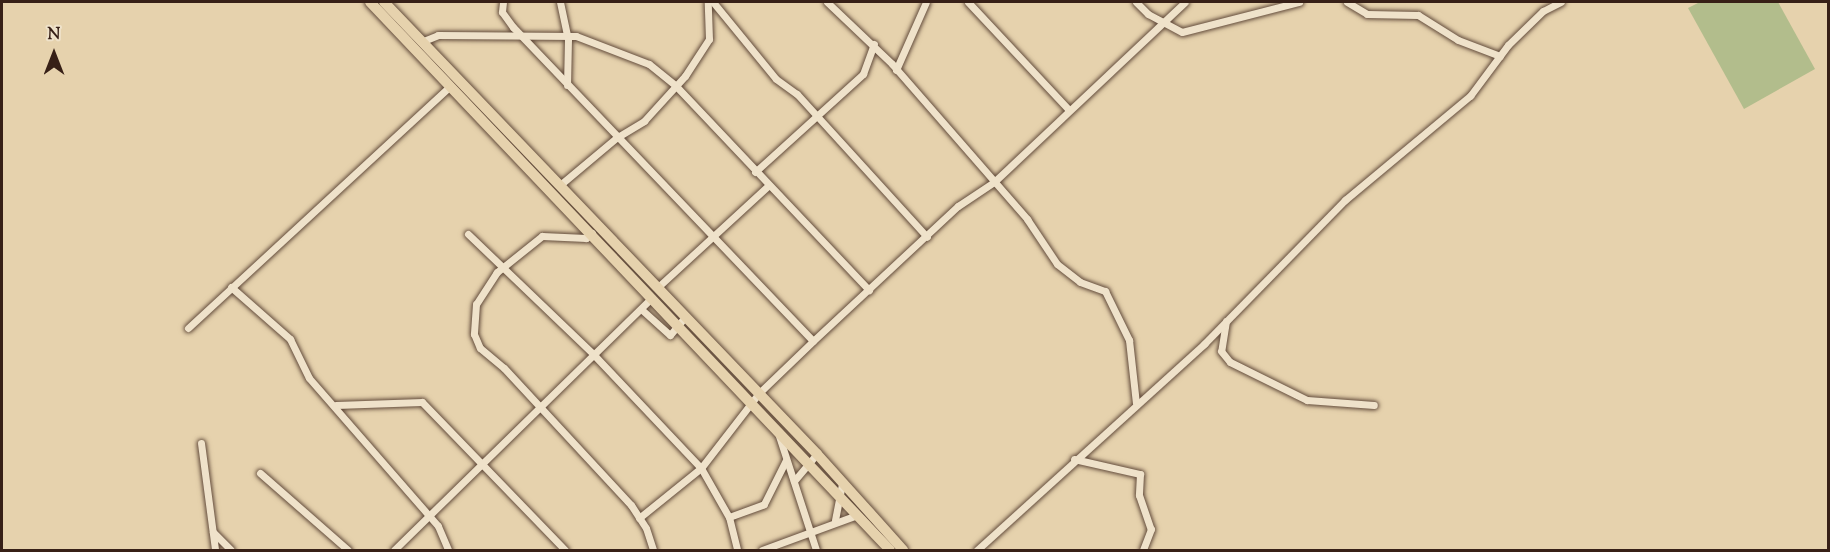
<!DOCTYPE html>
<html>
<head>
<meta charset="utf-8">
<style>
	body { margin:0 }
	#map { position:relative; width:1830px; height:552px; overflow:hidden; background:#e6d2ad; font-family:"Sorts Mill Goudy",serif }
	div>[style] { position:absolute }
	.green>* { inset:0; background:#b2bd8c }
	.roads { filter:drop-shadow(0 0 2px #634c3c) drop-shadow(0 0 2px #634c3c) }
	.street>* { height:7px; margin:-3.5px; padding:0 3.5px; transform-origin:3.5px; border-radius:3.5px; background:#efe2ca }
	.primary>* { height:10px; margin:-5px; padding:0 5px; transform-origin:5px; border-radius:5px; background:#e6d2ad }
	span { translate:-50% -50%; white-space:nowrap; text-align:center; line-height:1.15; -webkit-text-stroke:4.5px #efe2ca; paint-order:stroke }
	.frame { position:absolute; inset:0; border:3px solid #372017; pointer-events:none }
	.north { position:absolute; left:24px; top:24px; width:60px; height:60px; -webkit-text-stroke:4px #efe2ca; paint-order:stroke; rotate:0deg; font-size:16px; font-weight:700; line-height:24px; text-align:center; color:#372017 }
	.north::after { content:''; display:block; margin:auto; width:21px; height:27px; background:#372017; clip-path:polygon(50% 0,100% 100%,50% 72%,0 100%) }
</style>
</head>
<body>
<div id="map">
	<div class="green">
		<div style="clip-path:polygon(1700px 2px,1778px 2px,1815px 69px,1744px 109px,1688px 8px)"></div>
	</div>
	<div class="roads">
		<div class="street">
			<div style="left:503px;top:2px;width:10px;rotate:96deg"></div>
			<div style="left:502px;top:12px;width:19px;rotate:54deg"></div>
			<div style="left:513px;top:27px;width:434px;rotate:46.3deg"></div>
			<div style="left:560px;top:2px;width:38px;rotate:78deg"></div>
			<div style="left:568px;top:39px;width:46px;rotate:91.2deg"></div>
			<div style="left:713px;top:2px;width:99px;rotate:50.7deg"></div>
			<div style="left:776px;top:79px;width:26px;rotate:36deg"></div>
			<div style="left:797px;top:94px;width:193px;rotate:47.7deg"></div>
			<div style="left:827px;top:2px;width:90px;rotate:43.6deg"></div>
			<div style="left:892px;top:64px;width:206px;rotate:48.9deg"></div>
			<div style="left:1027px;top:219px;width:54px;rotate:56.3deg"></div>
			<div style="left:1057px;top:264px;width:29px;rotate:38deg"></div>
			<div style="left:1080px;top:282px;width:27px;rotate:20deg"></div>
			<div style="left:1105px;top:291px;width:55px;rotate:63.9deg"></div>
			<div style="left:1129px;top:340px;width:63px;rotate:83.7deg"></div>
			<div style="left:968px;top:2px;width:146px;rotate:46.9deg"></div>
			<div style="left:1136px;top:2px;width:17px;rotate:45deg"></div>
			<div style="left:1148px;top:14px;width:38px;rotate:28deg"></div>
			<div style="left:1182px;top:32px;width:121px;rotate:-14.4deg"></div>
			<div style="left:1347px;top:2px;width:23px;rotate:31deg"></div>
			<div style="left:1367px;top:14px;width:51px;rotate:1.1deg"></div>
			<div style="left:1418px;top:15px;width:47px;rotate:32deg"></div>
			<div style="left:1458px;top:40px;width:45px;rotate:20.9deg"></div>
			<div style="left:421px;top:42px;width:18px;rotate:-22deg"></div>
			<div style="left:438px;top:35px;width:138px;rotate:0.4deg"></div>
			<div style="left:576px;top:36px;width:78px;rotate:21deg"></div>
			<div style="left:649px;top:64px;width:35px;rotate:39deg"></div>
			<div style="left:676px;top:86px;width:281px;rotate:46.6deg"></div>
			<div style="left:896px;top:70px;width:74px;rotate:-66.2deg"></div>
			<div style="left:755px;top:172px;width:146px;rotate:-42.2deg"></div>
			<div style="left:863px;top:74px;width:32px;rotate:-70deg"></div>
			<div style="left:560px;top:185px;width:73px;rotate:-40deg"></div>
			<div style="left:616px;top:138px;width:33px;rotate:-31deg"></div>
			<div style="left:644px;top:121px;width:61px;rotate:-47.7deg"></div>
			<div style="left:685px;top:76px;width:44px;rotate:-57deg"></div>
			<div style="left:709px;top:39px;width:37px;rotate:-92deg"></div>
			<div style="left:592px;top:233px;width:8px;rotate:140deg"></div>
			<div style="left:586px;top:238px;width:44px;rotate:-177.4deg"></div>
			<div style="left:542px;top:236px;width:58px;rotate:141.3deg"></div>
			<div style="left:497px;top:272px;width:38px;rotate:123deg"></div>
			<div style="left:476px;top:304px;width:30px;rotate:94deg"></div>
			<div style="left:474px;top:334px;width:15px;rotate:67deg"></div>
			<div style="left:480px;top:348px;width:31px;rotate:40deg"></div>
			<div style="left:504px;top:368px;width:187px;rotate:47.2deg"></div>
			<div style="left:631px;top:505px;width:27px;rotate:57deg"></div>
			<div style="left:646px;top:528px;width:23px;rotate:72deg"></div>
			<div style="left:468px;top:234px;width:176px;rotate:43.8deg"></div>
			<div style="left:595px;top:356px;width:154px;rotate:46.6deg"></div>
			<div style="left:701px;top:468px;width:56px;rotate:60.3deg"></div>
			<div style="left:729px;top:517px;width:34px;rotate:76deg"></div>
			<div style="left:231px;top:287px;width:79px;rotate:41.4deg"></div>
			<div style="left:290px;top:339px;width:43px;rotate:64deg"></div>
			<div style="left:309px;top:378px;width:196px;rotate:48.9deg"></div>
			<div style="left:438px;top:526px;width:26px;rotate:67deg"></div>
			<div style="left:658px;top:287px;width:149px;rotate:-42.6deg"></div>
			<div style="left:641px;top:309px;width:39px;rotate:42deg"></div>
			<div style="left:670px;top:335px;width:25px;rotate:-50deg"></div>
			<div style="left:1226px;top:321px;width:30px;rotate:99deg"></div>
			<div style="left:1221px;top:351px;width:14px;rotate:51deg"></div>
			<div style="left:1230px;top:362px;width:86px;rotate:26.3deg"></div>
			<div style="left:1307px;top:400px;width:67px;rotate:4.3deg"></div>
			<div style="left:188px;top:328px;width:354px;rotate:-42.7deg"></div>
			<div style="left:336px;top:405px;width:86px;rotate:-2deg"></div>
			<div style="left:422px;top:402px;width:206px;rotate:46deg"></div>
			<div style="left:779px;top:436px;width:120px;rotate:72deg"></div>
			<div style="left:201px;top:443px;width:108px;rotate:82.5deg"></div>
			<div style="left:1074px;top:459px;width:68px;rotate:12.8deg"></div>
			<div style="left:1140px;top:474px;width:21px;rotate:93deg"></div>
			<div style="left:1139px;top:495px;width:36px;rotate:71deg"></div>
			<div style="left:1151px;top:529px;width:22px;rotate:111deg"></div>
			<div style="left:260px;top:473px;width:117px;rotate:41.2deg"></div>
			<div style="left:794px;top:481px;width:35px;rotate:-50deg"></div>
			<div style="left:729px;top:517px;width:37px;rotate:-20deg"></div>
			<div style="left:764px;top:504px;width:49px;rotate:-63.4deg"></div>
			<div style="left:639px;top:518px;width:80px;rotate:-38.9deg"></div>
			<div style="left:701px;top:468px;width:95px;rotate:-52.3deg"></div>
			<div style="left:759px;top:393px;width:75px;rotate:-43.9deg"></div>
			<div style="left:813px;top:341px;width:198px;rotate:-43deg"></div>
			<div style="left:958px;top:206px;width:43px;rotate:-33.7deg"></div>
			<div style="left:994px;top:182px;width:262px;rotate:-43.3deg"></div>
			<div style="left:835px;top:520px;width:37px;rotate:-79deg"></div>
			<div style="left:213px;top:532px;width:25px;rotate:45deg"></div>
			<div style="left:394px;top:550px;width:361px;rotate:-44.4deg"></div>
			<div style="left:762px;top:550px;width:101px;rotate:-20.2deg"></div>
			<div style="left:977px;top:550px;width:307px;rotate:-42.2deg"></div>
			<div style="left:1204px;top:344px;width:202px;rotate:-45.6deg"></div>
			<div style="left:1345px;top:200px;width:163px;rotate:-39.8deg"></div>
			<div style="left:1470px;top:96px;width:64px;rotate:-53.3deg"></div>
			<div style="left:1508px;top:45px;width:49px;rotate:-44.2deg"></div>
			<div style="left:1543px;top:11px;width:20px;rotate:-27deg"></div>
		</div>
		<div class="primary">
			<div style="left:370px;top:2px;width:755px;rotate:46.5deg"></div>
			<div style="left:384px;top:2px;width:626px;rotate:46.23deg"></div>
			<div style="left:817px;top:454px;width:129px;rotate:48.1deg"></div>
		</div>
	</div>
	<div class="frame"></div>
	<div class="north">N</div>
</div>
</body>
</html>
